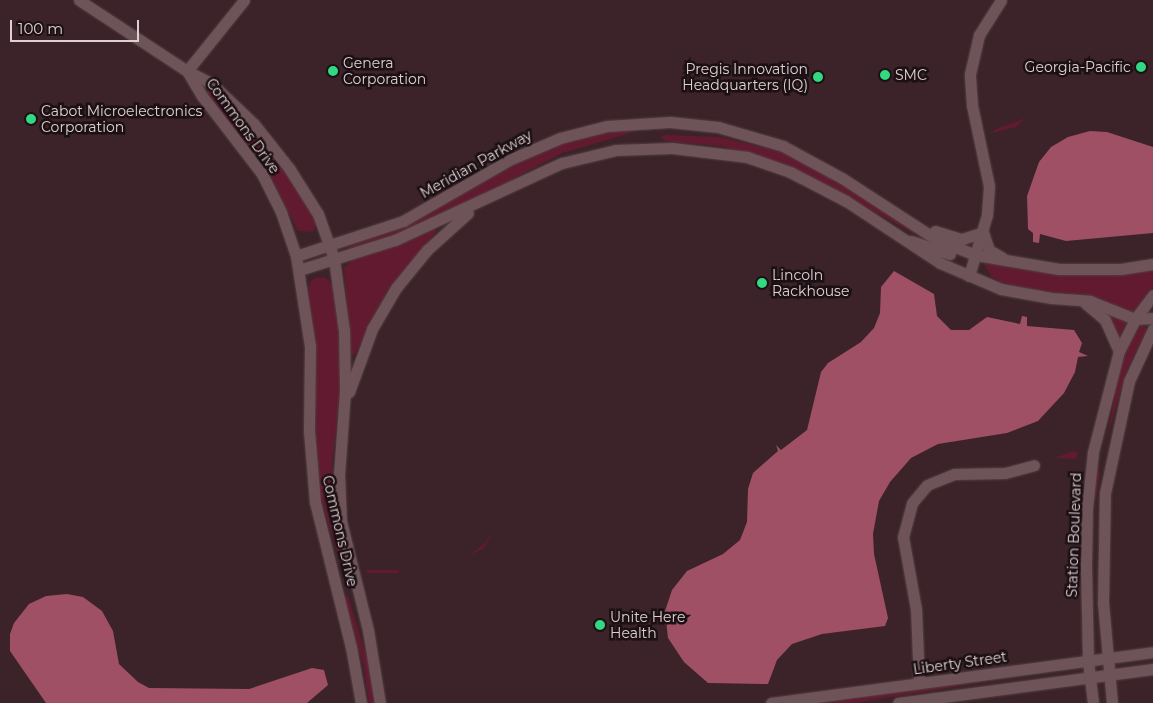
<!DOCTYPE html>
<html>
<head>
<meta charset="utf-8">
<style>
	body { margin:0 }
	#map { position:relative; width:1153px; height:703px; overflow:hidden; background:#3b2329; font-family:Montserrat,sans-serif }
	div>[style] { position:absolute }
	.green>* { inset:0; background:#621a31; transform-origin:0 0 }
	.water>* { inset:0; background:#9f5064 }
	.roads { filter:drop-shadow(0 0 1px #533f44) drop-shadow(0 0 1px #533f44) }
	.minor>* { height:11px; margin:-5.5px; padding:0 5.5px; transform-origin:5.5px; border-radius:5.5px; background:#6e5359 }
	.dots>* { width:14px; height:14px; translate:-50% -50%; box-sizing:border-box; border:2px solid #1b1013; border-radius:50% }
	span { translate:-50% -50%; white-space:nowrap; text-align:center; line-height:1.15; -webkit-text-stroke:5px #1b1013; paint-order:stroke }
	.poi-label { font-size:14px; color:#e0cfd2 }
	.left { translate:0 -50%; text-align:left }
	.right { translate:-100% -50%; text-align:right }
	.street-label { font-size:14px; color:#e0cfd2 }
	.scale { position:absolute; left:10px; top:20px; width:129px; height:22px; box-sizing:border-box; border:2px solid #e0cfd2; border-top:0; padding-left:6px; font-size:15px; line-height:18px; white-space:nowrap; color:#e0cfd2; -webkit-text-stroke:4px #1b1013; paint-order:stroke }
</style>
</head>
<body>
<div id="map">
	<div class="green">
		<div style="clip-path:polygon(209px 88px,245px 122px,284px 169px,313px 214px,316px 225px,312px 232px,298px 231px,266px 167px,206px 94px)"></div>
		<div style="clip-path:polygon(1025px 118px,1016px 127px,992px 133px,994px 130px)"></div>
		<div style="clip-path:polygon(611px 130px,628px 130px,631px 133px,562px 153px,475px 199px,400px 233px,348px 249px,350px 244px,426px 215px,544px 148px)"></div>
		<div style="clip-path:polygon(666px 135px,720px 137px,786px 153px,964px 255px,933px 244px,796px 169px,722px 146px,666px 141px,660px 137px)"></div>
		<div style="clip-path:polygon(432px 229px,437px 231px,389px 288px,355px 354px,351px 355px,344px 268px,352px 260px)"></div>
		<div style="clip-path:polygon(982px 260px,1040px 271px,1153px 267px,1153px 287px,1134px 312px,1121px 311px,1089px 295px,1036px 291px,1000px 282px,991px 276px)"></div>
		<div style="clip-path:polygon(317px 277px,326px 278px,333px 285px,338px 324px,340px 386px,332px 466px,341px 551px,338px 555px,317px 484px,314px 349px,308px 292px,310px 282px)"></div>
		<div style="clip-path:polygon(1107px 310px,1126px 323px,1119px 337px,1106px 311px)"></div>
		<div style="clip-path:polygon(1141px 325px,1147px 329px,1126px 373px,1107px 439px,1118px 378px,1128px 344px)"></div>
		<div style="clip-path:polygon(1074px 451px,1078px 454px,1076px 459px,1054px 458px)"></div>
		<div style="clip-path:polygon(1098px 467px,1100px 473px,1095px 503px,1094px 484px)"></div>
		<div style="clip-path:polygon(494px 531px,484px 548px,469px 556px,484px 544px)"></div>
		<div style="left:399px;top:570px;width:3px;height:32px;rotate:90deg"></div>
		<div style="clip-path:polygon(344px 596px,348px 596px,368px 662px,375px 703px,369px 703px,364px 668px)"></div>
		<div style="clip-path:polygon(1068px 668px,856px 703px,807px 703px)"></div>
	</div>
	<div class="water">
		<div style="clip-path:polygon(1090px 131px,1107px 132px,1153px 147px,1153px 233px,1066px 241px,1040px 234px,1039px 243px,1033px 242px,1033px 233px,1028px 229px,1027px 196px,1039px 162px,1051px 147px,1068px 137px)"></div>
		<div style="clip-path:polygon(894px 271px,934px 294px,937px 316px,951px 330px,969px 330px,987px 317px,1020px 324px,1022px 316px,1027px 317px,1027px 326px,1074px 330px,1082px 343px,1079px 352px,1088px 356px,1078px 357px,1075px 372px,1064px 393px,1038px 421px,1007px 433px,938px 444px,911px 458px,890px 482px,879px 501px,873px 534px,874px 554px,888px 618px,885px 626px,822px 634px,792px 644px,777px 660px,768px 684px,708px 683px,684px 662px,668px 638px,665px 611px,672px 590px,687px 571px,723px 554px,740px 540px,747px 522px,748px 489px,753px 473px,778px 451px,776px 445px,781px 450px,807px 430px,821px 372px,828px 363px,861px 342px,874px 328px,880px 313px,881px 287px)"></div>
		<div style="clip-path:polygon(67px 594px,83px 597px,102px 611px,113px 631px,119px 664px,138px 682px,149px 688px,249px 689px,312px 668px,324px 670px,328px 685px,307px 703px,46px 703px,10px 651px,10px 634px,14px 623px,29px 604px,46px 596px)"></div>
	</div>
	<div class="roads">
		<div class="minor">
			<div style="left:79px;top:0;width:129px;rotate:33.3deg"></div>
			<div style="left:187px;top:71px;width:28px;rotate:27deg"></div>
			<div style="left:212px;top:84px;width:58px;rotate:43.6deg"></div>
			<div style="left:254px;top:124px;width:56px;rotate:51.5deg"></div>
			<div style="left:289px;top:168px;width:54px;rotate:57.8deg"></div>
			<div style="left:318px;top:214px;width:48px;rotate:70.4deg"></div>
			<div style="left:334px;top:259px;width:73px;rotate:82.1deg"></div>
			<div style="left:344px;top:331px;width:60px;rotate:89deg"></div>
			<div style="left:345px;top:391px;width:83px;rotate:94.1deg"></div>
			<div style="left:339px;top:474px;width:47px;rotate:87.6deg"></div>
			<div style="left:341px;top:521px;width:112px;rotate:76.1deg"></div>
			<div style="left:368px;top:630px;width:74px;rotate:80.7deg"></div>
			<div style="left:187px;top:71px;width:29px;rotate:59deg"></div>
			<div style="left:202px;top:96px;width:98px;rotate:52.4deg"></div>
			<div style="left:262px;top:174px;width:42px;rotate:63.4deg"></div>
			<div style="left:281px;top:212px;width:46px;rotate:71.2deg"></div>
			<div style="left:296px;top:256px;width:91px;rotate:81.2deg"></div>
			<div style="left:310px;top:346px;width:85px;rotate:90.7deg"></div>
			<div style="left:309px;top:431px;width:71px;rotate:85.2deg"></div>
			<div style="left:315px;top:502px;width:149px;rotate:76.1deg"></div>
			<div style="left:351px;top:647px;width:57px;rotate:79.9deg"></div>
			<div style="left:187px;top:71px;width:91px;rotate:-51.2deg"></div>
			<div style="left:935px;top:231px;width:28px;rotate:17deg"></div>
			<div style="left:962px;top:239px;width:22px;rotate:-18deg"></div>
			<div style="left:983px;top:232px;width:19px;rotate:72deg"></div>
			<div style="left:989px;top:250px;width:16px;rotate:30deg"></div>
			<div style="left:911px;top:241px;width:41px;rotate:18.4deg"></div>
			<div style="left:296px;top:256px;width:113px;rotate:-18.1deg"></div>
			<div style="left:403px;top:221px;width:122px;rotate:-29.9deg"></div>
			<div style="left:509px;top:160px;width:56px;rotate:-23.3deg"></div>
			<div style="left:560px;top:138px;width:49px;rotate:-14.3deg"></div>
			<div style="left:607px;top:126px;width:63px;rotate:-3.6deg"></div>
			<div style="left:670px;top:122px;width:48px;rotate:5.9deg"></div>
			<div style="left:718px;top:127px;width:68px;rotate:16.3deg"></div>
			<div style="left:783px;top:146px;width:67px;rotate:28.5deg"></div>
			<div style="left:842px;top:178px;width:113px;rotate:33.1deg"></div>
			<div style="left:937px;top:240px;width:42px;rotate:21deg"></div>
			<div style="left:976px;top:255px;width:84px;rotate:9.6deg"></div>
			<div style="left:1059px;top:269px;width:62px"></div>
			<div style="left:1121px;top:269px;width:32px;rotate:-9deg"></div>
			<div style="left:299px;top:270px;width:101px;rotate:-17.4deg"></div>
			<div style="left:395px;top:240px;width:184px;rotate:-24.8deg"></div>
			<div style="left:562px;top:163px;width:56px;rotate:-13.5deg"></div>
			<div style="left:616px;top:150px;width:56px;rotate:-2deg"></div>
			<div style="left:672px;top:148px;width:76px;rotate:6.8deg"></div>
			<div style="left:747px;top:157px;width:46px;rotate:19.2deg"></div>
			<div style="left:790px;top:172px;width:63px;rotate:27.4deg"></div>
			<div style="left:846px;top:201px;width:113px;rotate:33.4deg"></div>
			<div style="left:940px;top:263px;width:66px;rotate:23.1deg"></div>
			<div style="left:1001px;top:289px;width:51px;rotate:10.2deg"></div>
			<div style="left:1051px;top:298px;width:39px;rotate:4deg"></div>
			<div style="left:1090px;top:301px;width:48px;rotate:21.8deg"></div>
			<div style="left:1135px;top:319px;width:18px;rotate:-3deg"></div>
			<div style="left:969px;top:276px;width:64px;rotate:-73.6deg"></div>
			<div style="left:987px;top:215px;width:29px;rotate:-86deg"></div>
			<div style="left:989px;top:186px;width:83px;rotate:-101.9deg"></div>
			<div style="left:972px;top:105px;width:31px;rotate:-94deg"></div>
			<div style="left:970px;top:74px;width:40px;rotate:-77deg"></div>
			<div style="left:979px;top:35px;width:41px;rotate:-57.8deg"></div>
			<div style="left:1085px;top:303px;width:26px;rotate:40deg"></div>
			<div style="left:1105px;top:320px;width:34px;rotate:66deg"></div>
			<div style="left:349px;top:392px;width:67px;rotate:-69.9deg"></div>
			<div style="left:372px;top:329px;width:48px;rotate:-59.7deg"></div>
			<div style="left:396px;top:288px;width:49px;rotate:-50.8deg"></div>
			<div style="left:427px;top:250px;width:55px;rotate:-42.1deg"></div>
			<div style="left:919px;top:683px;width:74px;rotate:-92.3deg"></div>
			<div style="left:916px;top:609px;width:73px;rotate:-100.2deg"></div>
			<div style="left:903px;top:537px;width:35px;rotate:-75deg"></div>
			<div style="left:912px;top:503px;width:23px;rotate:-50deg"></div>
			<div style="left:927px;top:485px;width:29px;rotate:-22deg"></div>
			<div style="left:954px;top:474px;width:51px;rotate:-1.1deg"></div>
			<div style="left:1005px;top:473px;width:30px;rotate:-15deg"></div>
			<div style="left:771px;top:703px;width:385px;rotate:-7.6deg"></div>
			<div style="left:898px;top:703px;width:257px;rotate:-7.6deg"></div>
			<div style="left:1093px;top:703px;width:42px;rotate:-96.8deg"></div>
			<div style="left:1088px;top:661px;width:94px;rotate:-91.2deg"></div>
			<div style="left:1086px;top:567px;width:58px;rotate:-89deg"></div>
			<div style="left:1087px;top:509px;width:57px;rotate:-84deg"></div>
			<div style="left:1093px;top:452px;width:104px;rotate:-75.6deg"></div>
			<div style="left:1119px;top:351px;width:36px;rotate:-63deg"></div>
			<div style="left:1135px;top:319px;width:30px;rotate:-53deg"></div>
			<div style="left:1112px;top:703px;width:100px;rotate:-95.1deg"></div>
			<div style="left:1103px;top:603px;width:110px;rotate:-89deg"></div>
			<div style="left:1105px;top:493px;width:115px;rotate:-77.9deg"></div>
			<div style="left:1129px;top:381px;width:57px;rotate:-65.2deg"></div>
		</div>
	</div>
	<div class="dots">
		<div style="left:1141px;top:67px;background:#32d882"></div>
		<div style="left:333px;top:71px;background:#32d882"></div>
		<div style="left:885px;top:75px;background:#32d882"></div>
		<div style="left:818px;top:77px;background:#32d882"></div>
		<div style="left:31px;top:119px;background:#32d882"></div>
		<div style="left:762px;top:283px;background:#32d882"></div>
		<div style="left:600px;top:625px;background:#32d882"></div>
	</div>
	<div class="poi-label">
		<span class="left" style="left:343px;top:71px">Genera<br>Corporation</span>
		<span class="right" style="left:1131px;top:67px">Georgia-Pacific</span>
		<span class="right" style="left:808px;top:77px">Pregis Innovation<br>Headquarters (IQ)</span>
		<span class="left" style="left:895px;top:75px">SMC</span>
		<span class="left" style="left:41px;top:119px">Cabot Microelectronics<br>Corporation</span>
		<span class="left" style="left:772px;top:283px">Lincoln<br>Rackhouse</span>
		<span class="left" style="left:610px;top:625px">Unite Here<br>Health</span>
	</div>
	<div class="street-label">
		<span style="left:243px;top:126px;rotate:54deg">Commons Drive</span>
		<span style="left:476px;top:164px;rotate:-29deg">Meridian Parkway</span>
		<span style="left:340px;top:531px;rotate:77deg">Commons Drive</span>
		<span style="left:1074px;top:535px;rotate:-88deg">Station Boulevard</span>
		<span style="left:960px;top:663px;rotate:-8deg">Liberty Street</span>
	</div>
	<div class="scale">100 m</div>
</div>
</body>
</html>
